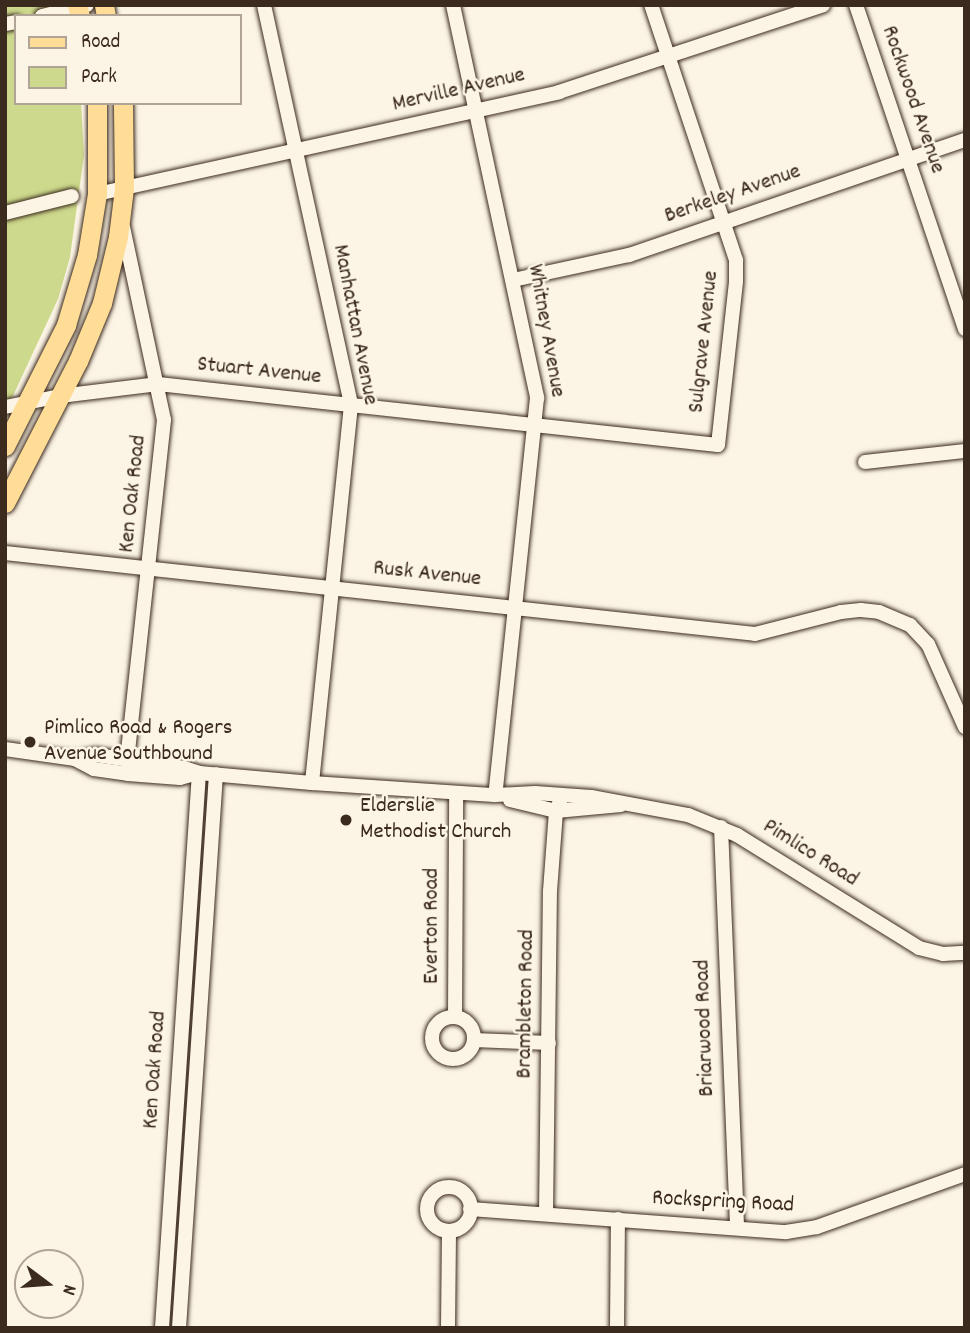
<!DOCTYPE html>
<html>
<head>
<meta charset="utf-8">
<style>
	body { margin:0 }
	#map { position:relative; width:970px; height:1333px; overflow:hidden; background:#fcf5e5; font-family:Dekko,sans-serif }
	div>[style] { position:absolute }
	.green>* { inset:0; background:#cdd98c }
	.roads { filter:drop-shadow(0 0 2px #3b2a1e) drop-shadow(0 0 2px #3b2a1e) }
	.minor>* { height:14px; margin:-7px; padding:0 7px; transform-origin:7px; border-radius:7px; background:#fcf5e5 }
	.minor>.ring { margin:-7px; padding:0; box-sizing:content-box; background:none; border:14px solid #fcf5e5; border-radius:50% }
	.major>* { height:19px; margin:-9.5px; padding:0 9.5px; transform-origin:9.5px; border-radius:9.5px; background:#ffdd96 }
	.dots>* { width:19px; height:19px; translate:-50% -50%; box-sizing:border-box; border:4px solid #fcf5e5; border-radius:50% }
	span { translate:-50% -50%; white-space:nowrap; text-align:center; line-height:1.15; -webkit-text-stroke:5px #fcf5e5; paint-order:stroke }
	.street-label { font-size:23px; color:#3b2a1e }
	.poi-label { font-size:23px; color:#3b2a1e }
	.left { translate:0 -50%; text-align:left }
	.frame { position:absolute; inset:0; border:7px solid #3b2a1e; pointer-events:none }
	.legend { position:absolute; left:14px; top:14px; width:228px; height:91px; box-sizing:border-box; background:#fcf5e5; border:2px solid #afa495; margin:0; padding:9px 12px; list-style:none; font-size:21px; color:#3b2a1e }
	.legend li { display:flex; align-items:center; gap:14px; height:35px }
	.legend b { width:35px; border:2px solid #afa495 }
	.north { position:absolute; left:14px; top:1249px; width:70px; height:70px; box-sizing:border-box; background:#fcf5e5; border:2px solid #afa495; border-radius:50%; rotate:106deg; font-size:19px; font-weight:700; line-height:28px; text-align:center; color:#3b2a1e }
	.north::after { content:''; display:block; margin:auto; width:24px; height:32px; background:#3b2a1e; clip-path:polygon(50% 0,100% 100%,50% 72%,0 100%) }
</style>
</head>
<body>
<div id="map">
	<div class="green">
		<div style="clip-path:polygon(5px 5px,61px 5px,64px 16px,16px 16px,16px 103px,81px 103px,84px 155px,70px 257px,58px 299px,5px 413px)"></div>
	</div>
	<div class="roads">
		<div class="minor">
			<div style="left:264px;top:5px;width:409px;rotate:77.7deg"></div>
			<div style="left:351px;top:405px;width:380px;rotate:95.9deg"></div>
			<div style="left:453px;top:5px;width:402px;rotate:77.9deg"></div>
			<div style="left:537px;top:398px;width:399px;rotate:96deg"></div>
			<div style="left:856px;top:5px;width:342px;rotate:71.4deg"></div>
			<div style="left:42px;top:16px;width:46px;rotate:-13.7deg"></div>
			<div style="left:5px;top:24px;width:11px;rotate:-10deg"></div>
			<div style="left:97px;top:194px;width:473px;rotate:-12.4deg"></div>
			<div style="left:559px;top:92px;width:278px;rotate:-18.2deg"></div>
			<div style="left:5px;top:213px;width:69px;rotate:-14.2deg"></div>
			<div style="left:123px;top:227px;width:197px;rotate:78deg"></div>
			<div style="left:164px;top:420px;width:341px;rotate:96.2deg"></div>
			<div style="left:127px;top:759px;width:17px;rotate:62deg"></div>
			<div style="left:513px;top:280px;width:119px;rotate:-12.2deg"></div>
			<div style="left:629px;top:255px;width:355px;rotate:-18.9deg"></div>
			<div style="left:5px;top:407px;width:56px;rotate:-11.3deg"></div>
			<div style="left:60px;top:396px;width:99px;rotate:-7deg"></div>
			<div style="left:158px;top:384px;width:563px;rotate:6.22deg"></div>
			<div style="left:718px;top:445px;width:165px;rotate:-83.7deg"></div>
			<div style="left:736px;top:281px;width:21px;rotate:-90deg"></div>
			<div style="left:736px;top:260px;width:269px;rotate:-108.4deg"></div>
			<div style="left:865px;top:462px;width:101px;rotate:-6.3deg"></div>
			<div style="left:5px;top:553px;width:754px;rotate:6.16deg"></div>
			<div style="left:755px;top:634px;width:89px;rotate:-14.3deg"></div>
			<div style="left:841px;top:612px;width:20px;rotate:-6deg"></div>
			<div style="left:861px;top:610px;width:18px;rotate:6deg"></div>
			<div style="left:879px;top:612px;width:34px;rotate:23deg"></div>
			<div style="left:910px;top:625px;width:26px;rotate:47deg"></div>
			<div style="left:928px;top:644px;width:91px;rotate:66deg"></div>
			<div style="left:5px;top:749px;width:71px;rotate:8.1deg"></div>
			<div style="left:75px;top:759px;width:21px;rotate:-11deg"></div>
			<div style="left:96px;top:755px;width:89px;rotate:8.4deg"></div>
			<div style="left:184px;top:768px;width:16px;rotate:18deg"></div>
			<div style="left:199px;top:773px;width:113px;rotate:5.1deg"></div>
			<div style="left:312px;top:783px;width:183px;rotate:3.8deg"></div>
			<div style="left:495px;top:795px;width:40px;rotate:-2.9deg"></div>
			<div style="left:535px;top:793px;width:56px;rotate:4.1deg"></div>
			<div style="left:591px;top:797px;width:99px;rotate:10.5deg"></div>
			<div style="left:688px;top:815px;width:53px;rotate:22.2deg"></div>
			<div style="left:737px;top:835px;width:214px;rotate:31.8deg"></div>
			<div style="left:919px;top:948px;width:25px;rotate:14deg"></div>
			<div style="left:943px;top:954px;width:22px;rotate:-3deg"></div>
			<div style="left:75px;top:759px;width:21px;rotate:28deg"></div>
			<div style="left:94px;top:769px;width:34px;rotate:8deg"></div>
			<div style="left:128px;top:774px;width:52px;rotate:4.4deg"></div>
			<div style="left:180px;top:778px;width:20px;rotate:-15deg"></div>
			<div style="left:510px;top:800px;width:47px;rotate:13.4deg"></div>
			<div style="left:556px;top:811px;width:65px;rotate:-5.3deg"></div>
			<div style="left:721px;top:827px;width:400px;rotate:87.7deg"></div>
			<div style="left:455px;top:1017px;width:224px;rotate:-89.7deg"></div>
			<div class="ring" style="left:432px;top:1017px;width:28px;height:28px"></div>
			<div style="left:474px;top:1040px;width:75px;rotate:2.3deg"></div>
			<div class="ring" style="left:427px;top:1187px;width:30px;height:30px"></div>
			<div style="left:470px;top:1209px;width:317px;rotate:4.2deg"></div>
			<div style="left:786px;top:1232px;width:31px;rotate:-9deg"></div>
			<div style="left:817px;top:1227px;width:157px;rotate:-19.7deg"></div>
			<div style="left:546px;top:1214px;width:323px;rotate:-89.3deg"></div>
			<div style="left:550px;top:891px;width:80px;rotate:-85.7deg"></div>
			<div style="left:556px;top:811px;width:16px;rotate:-68deg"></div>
			<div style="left:162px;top:1328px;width:556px;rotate:-86.19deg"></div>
			<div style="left:179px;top:1328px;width:555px;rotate:-86.18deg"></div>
			<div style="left:448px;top:1328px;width:97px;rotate:-89.4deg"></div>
			<div style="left:617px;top:1328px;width:109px;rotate:-89.5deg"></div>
		</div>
		<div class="major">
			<div style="left:77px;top:5px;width:11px;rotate:75deg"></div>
			<div style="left:104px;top:5px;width:11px;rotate:80deg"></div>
			<div style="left:5px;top:446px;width:136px;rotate:-63.2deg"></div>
			<div style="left:66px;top:325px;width:73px;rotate:-73.3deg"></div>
			<div style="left:87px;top:255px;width:62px;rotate:-80.7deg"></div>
			<div style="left:97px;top:194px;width:91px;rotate:-90deg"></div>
			<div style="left:5px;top:503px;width:160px;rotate:-62.8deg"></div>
			<div style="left:78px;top:361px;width:63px;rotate:-67.5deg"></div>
			<div style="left:102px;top:303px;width:68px;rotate:-76.4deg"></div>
			<div style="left:118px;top:237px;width:49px;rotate:-83deg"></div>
			<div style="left:124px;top:188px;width:85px;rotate:-90.7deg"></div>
		</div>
	</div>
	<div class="dots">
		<div style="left:30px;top:742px;background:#3b2a1e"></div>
		<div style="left:346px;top:820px;background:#3b2a1e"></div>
	</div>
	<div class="street-label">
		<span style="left:459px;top:91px;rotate:-13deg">Merville Avenue</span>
		<span style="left:912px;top:100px;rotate:71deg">Rockwood Avenue</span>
		<span style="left:733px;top:195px;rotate:-19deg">Berkeley Avenue</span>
		<span style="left:354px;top:325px;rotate:79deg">Manhattan Avenue</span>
		<span style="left:545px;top:331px;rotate:80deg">Whitney Avenue</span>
		<span style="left:705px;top:342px;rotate:-84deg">Sulgrave Avenue</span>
		<span style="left:259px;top:372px;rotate:6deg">Stuart Avenue</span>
		<span style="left:134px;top:494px;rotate:-84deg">Ken Oak Road</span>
		<span style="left:427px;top:575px;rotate:6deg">Rusk Avenue</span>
		<span style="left:810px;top:854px;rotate:32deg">Pimlico Road</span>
		<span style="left:433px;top:926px;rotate:-90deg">Everton Road</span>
		<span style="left:527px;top:1004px;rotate:-89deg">Brambleton Road</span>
		<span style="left:706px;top:1028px;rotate:-92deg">Briarwood Road</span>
		<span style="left:156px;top:1070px;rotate:-86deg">Ken Oak Road</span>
		<span style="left:723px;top:1203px;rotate:3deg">Rockspring Road</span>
	</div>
	<div class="poi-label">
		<span class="left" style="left:44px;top:742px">Pimlico Road &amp; Rogers<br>Avenue Southbound</span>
		<span class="left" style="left:360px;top:820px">Elderslie<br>Methodist Church</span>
	</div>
	<div class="frame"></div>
	<ul class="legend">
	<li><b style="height:9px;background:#ffdd96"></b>Road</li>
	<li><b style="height:19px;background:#cdd98c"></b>Park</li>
	</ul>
	<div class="north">N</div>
</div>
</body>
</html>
